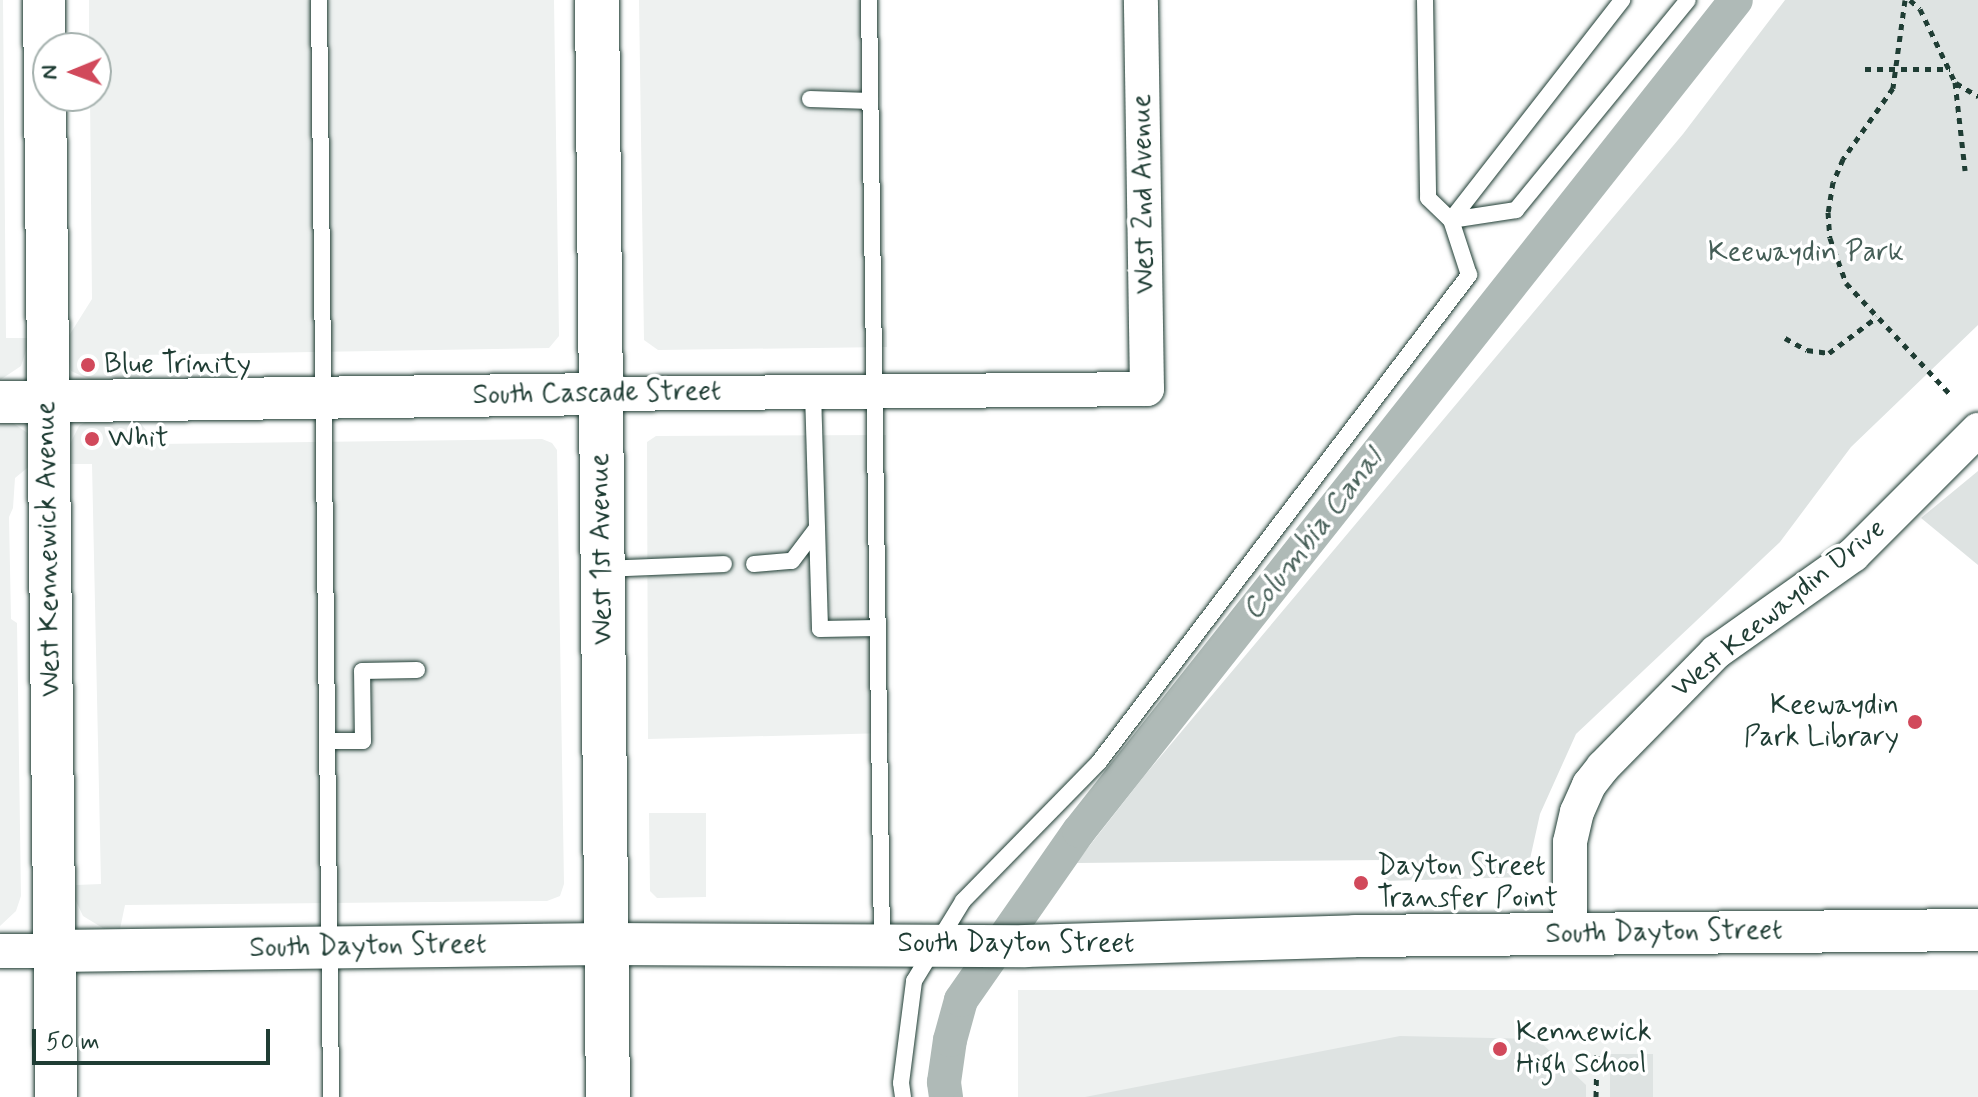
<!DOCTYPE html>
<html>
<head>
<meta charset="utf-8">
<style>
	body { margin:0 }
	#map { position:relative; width:1978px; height:1097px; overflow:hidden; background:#fff; font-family:Mynerve,sans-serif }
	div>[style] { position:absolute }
	.built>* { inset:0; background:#eef1f0; transform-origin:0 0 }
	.green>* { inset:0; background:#dee3e2; transform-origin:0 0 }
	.canal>* { height:34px; margin:-17px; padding:0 17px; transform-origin:17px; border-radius:17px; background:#afbab7 }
	.path>* { height:5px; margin-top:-2.5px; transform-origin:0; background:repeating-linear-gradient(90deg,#1f3d34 0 6px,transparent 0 12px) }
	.roads { filter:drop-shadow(0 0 2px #1f3d34) drop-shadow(0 0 2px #1f3d34) }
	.service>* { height:16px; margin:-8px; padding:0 8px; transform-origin:8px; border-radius:8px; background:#fff }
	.minor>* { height:34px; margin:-17px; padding:0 17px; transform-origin:17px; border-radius:17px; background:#fff }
	.tertiary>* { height:42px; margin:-21px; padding:0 21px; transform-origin:21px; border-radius:21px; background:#fff }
	.secondary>* { height:44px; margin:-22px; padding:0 22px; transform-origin:22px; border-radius:22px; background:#fff }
	.dots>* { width:22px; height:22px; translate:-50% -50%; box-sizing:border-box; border:4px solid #fff; border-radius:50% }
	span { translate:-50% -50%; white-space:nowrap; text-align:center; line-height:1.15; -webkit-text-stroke:7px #fff; paint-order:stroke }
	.street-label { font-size:28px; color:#1f3d34 }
	.park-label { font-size:28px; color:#455e57 }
	.poi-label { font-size:28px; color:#1f3d34 }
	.left { translate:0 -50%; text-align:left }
	.right { translate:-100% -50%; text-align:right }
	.water-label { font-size:30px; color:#4a625b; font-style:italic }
	.north { position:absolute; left:32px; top:32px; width:80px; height:80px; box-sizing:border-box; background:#fff; border:2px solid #a5b1ae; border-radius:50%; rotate:269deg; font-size:22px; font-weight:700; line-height:32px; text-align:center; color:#1f3d34 }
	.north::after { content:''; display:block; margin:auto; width:28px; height:36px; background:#d1495b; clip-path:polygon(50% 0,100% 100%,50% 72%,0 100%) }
	.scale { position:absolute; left:32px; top:1029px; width:238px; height:36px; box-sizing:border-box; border:4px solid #1f3d34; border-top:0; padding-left:10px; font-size:24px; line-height:28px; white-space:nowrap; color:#1f3d34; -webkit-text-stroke:6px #fff; paint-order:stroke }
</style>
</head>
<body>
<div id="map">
	<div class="built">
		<div style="clip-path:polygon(0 0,3px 0,6px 338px,30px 338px,21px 366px,0 380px)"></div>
		<div style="clip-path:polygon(89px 0,554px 0,559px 336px,549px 348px,139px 355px,140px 379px,93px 381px,71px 371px,65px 342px,92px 299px,90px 96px,96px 96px,96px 48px,89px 48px)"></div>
		<div style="clip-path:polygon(639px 0,880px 0,887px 347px,658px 350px,644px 340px)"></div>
		<div style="clip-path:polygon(7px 419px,29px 434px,32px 464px,15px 478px,13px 508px,9px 517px,11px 619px,17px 623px,21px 896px,16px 911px,0 926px,0 420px)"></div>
		<div style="clip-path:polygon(91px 419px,138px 420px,157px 444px,542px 439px,552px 443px,557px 450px,564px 884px,560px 896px,547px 901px,125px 905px,120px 929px,106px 930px,83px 916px,75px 899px,76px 885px,101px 884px,92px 464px,68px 464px,66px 452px,79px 426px)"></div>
		<div style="clip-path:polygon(886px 435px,889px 733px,648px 739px,647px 442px,656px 436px)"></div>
		<div style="clip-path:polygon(649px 813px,706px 813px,706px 897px,657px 898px,650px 891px)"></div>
		<div style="left:1978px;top:990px;width:107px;height:960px;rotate:90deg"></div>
	</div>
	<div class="green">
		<div style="clip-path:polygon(1785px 0,1978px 0,1978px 325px,1851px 447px,1780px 542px,1576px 734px,1540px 814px,1526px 877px,1384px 881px,1385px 860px,1076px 863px,1145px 775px,1683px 134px)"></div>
		<div style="clip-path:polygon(1978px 471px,1978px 565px,1921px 518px)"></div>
		<div style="clip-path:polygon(1400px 1036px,1537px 1039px,1586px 1085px,1586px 1097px,1085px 1097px)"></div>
		<div style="left:1610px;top:1054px;width:43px;height:43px"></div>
	</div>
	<div class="canal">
		<div style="left:946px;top:1097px;width:15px;rotate:-98deg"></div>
		<div style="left:944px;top:1082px;width:42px;rotate:-81.9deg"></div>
		<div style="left:950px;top:1040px;width:41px;rotate:-74.6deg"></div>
		<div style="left:961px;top:1000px;width:206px;rotate:-55.1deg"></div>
		<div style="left:1079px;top:831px;width:1059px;rotate:-51.67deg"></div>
	</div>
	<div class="path">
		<div style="left:1905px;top:0;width:89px;rotate:97.8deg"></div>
		<div style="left:1893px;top:88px;width:87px;rotate:125.2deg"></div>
		<div style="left:1843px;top:159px;width:25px;rotate:113deg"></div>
		<div style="left:1833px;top:182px;width:30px;rotate:99deg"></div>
		<div style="left:1828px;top:212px;width:26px;rotate:86deg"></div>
		<div style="left:1830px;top:238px;width:48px;rotate:70.4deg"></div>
		<div style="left:1846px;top:283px;width:151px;rotate:46.9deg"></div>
		<div style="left:1910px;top:0;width:13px;rotate:42deg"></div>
		<div style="left:1920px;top:9px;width:81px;rotate:64.4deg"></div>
		<div style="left:1955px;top:82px;width:89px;rotate:83.5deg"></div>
		<div style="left:1865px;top:69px;width:85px"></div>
		<div style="left:1956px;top:83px;width:26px;rotate:31deg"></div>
		<div style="left:1785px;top:338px;width:25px;rotate:29deg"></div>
		<div style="left:1807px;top:350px;width:22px;rotate:8deg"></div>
		<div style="left:1829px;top:353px;width:60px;rotate:-36.9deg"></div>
		<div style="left:1596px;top:1097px;width:43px;rotate:-88.7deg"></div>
	</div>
	<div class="roads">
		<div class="service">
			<div style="left:319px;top:0;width:1097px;rotate:89.37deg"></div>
			<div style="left:869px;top:0;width:944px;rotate:89.21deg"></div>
			<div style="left:1425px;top:0;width:198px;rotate:89.1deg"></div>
			<div style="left:1428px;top:198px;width:32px;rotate:44deg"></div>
			<div style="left:1451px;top:220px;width:279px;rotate:-52.1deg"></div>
			<div style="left:810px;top:99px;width:60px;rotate:1.9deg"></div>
			<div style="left:813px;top:392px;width:237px;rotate:88.3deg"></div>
			<div style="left:820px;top:629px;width:57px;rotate:-1deg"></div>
			<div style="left:754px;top:564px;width:38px;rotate:-5deg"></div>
			<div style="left:792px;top:561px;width:41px;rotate:-52.9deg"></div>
			<div style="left:604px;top:569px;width:120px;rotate:-2.4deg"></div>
			<div style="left:327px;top:741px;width:36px"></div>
			<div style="left:363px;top:741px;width:70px;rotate:-90.8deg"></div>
			<div style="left:362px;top:671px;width:55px;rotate:-1deg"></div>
			<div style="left:903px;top:1097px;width:14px;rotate:-98deg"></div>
			<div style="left:901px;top:1083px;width:103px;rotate:-82.7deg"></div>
			<div style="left:914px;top:981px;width:94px;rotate:-58.5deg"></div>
			<div style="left:963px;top:901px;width:194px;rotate:-45.6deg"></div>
			<div style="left:1099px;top:762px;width:612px;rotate:-52.77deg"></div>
			<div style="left:1469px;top:275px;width:58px;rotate:-108.1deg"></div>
			<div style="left:1451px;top:220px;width:66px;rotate:-8.7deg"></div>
			<div style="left:1516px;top:210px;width:271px;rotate:-50.7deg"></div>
		</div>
		<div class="minor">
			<div style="left:601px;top:394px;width:546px;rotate:-0.52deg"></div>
			<div style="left:1147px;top:389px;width:389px;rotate:-90.9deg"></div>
			<div style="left:1570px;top:934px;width:92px;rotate:-90deg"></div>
			<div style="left:1570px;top:842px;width:31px;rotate:-77deg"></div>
			<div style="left:1577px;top:812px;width:30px;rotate:-66deg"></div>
			<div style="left:1589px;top:785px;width:23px;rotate:-52deg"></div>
			<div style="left:1603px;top:767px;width:161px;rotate:-45.5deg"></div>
			<div style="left:1716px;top:652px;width:168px;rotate:-35.3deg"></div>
			<div style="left:1853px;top:555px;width:177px;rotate:-45deg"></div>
			<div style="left:0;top:951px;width:54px"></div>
		</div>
		<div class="tertiary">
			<div style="left:44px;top:0;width:1097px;rotate:89.37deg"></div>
			<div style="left:0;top:402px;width:601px;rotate:-0.76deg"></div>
			<div style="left:54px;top:951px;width:553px;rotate:-0.73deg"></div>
			<div style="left:607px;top:944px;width:418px;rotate:0.3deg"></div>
			<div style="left:1025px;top:946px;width:330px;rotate:-1.7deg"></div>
			<div style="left:1355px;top:936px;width:623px;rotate:-0.55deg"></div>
		</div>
		<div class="secondary">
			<div style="left:597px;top:0;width:1097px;rotate:89.43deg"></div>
		</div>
	</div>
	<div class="dots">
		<div style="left:88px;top:365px;background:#d1495b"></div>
		<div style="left:92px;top:439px;background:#d1495b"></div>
		<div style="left:1915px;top:722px;background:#d1495b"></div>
		<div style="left:1361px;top:883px;background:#d1495b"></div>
		<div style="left:1500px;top:1049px;background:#d1495b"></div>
	</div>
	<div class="street-label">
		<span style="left:1144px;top:194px;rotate:-91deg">West 2nd Avenue</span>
		<span style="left:597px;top:394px;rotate:-1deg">South Cascade Street</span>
		<span style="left:49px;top:549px;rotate:-91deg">West Kennewick Avenue</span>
		<span style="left:602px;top:549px;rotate:-91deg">West 1st Avenue</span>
		<span style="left:1779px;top:609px;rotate:-39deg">West Keewaydin Drive</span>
		<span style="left:1664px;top:933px;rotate:-1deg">South Dayton Street</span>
		<span style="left:1016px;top:944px">South Dayton Street</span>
		<span style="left:368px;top:947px;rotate:-1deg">South Dayton Street</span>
	</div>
	<div class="park-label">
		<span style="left:1806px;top:253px">Keewaydin Park</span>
	</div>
	<div class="poi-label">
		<span class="left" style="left:104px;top:365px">Blue Trinity</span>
		<span class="left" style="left:108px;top:439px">Whit</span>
		<span class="right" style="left:1899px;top:722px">Keewaydin<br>Park Library</span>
		<span class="left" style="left:1377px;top:883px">Dayton Street<br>Transfer Point</span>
		<span class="left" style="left:1516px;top:1049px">Kennewick<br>High School</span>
	</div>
	<div class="water-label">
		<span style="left:1313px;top:535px;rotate:-52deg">Columbia Canal</span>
	</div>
	<div class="north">N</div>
	<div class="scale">50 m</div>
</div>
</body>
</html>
